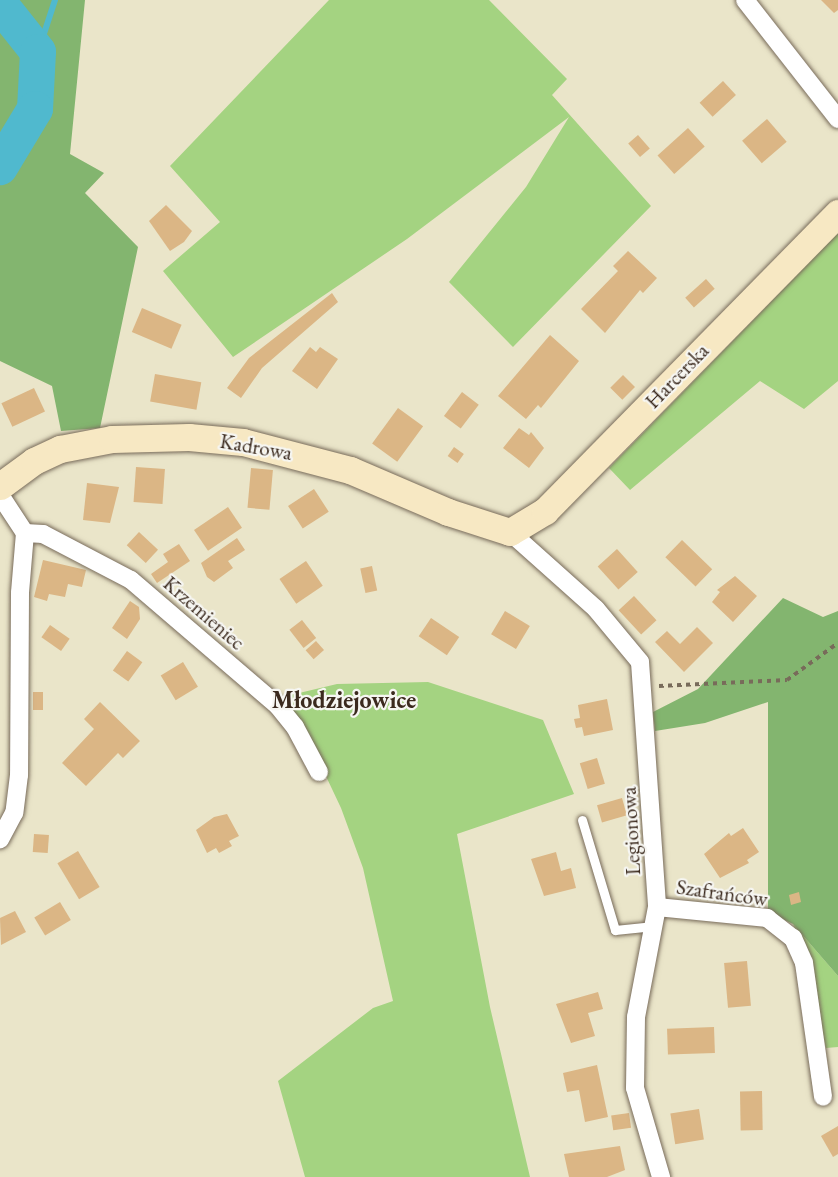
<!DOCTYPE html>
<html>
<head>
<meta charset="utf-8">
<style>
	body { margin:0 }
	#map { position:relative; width:838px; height:1177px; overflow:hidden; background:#eae5c9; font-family:"EB Garamond",serif }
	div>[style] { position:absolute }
	.green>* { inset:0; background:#a4d381 }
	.forest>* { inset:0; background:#83b56f }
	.stream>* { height:6px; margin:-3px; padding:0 3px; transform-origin:3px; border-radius:3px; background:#50b9ce }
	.river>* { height:36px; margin:-18px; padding:0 18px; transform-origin:18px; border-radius:18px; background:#50b9ce }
	.building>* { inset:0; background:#dbb685; transform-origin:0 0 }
	.path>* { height:4px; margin-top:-2px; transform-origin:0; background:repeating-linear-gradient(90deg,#786b5a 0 4.5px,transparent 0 9px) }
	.roads { filter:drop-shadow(0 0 2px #786b5a) drop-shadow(0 0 2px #786b5a) }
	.lane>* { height:9px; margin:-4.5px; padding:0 4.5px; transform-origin:4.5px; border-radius:4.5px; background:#fff }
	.street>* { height:18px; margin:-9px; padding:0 9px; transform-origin:9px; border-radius:9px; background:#fff }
	.secondary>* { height:27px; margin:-13.5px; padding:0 13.5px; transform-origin:13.5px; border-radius:13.5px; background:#f7e8c3 }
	span { translate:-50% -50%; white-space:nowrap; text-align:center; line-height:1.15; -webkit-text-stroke:4.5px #f6f6f2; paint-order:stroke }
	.street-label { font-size:21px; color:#3b2a1e }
	.quarter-label { font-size:24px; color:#3b2a1e; font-weight:700 }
</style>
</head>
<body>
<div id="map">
	<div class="green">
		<div style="clip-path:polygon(329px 0,489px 0,567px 79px,552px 95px,651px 206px,513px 347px,449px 282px,526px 187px,569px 117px,407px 239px,233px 357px,163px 271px,220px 222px,170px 166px)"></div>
		<div style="clip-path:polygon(838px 233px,838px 381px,804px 409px,760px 381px,630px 490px,609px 468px)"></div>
		<div style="clip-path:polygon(428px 682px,543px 720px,574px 794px,457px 834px,490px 1007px,530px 1177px,305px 1177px,278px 1081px,373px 1008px,393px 1001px,363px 868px,341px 808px,315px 753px,278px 698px,337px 684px)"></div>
		<div style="clip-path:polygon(793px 924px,838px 976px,838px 1047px,826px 1048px,806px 954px)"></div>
	</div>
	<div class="forest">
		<div style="clip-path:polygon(0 0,85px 0,70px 154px,104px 173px,85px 193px,138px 247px,100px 428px,61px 431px,52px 386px,0 361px)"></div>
		<div style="clip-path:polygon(783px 598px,823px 617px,838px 611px,838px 976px,793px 924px,768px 912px,768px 702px,705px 723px,655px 731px,653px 712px,698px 689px)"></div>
	</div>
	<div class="stream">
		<div style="left:38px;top:52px;width:55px;rotate:-71.9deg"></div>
	</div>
	<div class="river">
		<div style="left:0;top:4px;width:61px;rotate:51.6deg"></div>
		<div style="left:38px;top:52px;width:57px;rotate:93deg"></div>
		<div style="left:35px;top:109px;width:68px;rotate:121.1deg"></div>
	</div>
	<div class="building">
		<div style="clip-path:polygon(821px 0,838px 0,838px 10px,834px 13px)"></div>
		<div style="left:723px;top:81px;width:19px;height:32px;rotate:47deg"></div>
		<div style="left:767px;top:119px;width:30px;height:33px;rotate:49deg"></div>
		<div style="left:688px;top:128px;width:25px;height:41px;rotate:48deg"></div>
		<div style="left:638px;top:135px;width:18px;height:13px;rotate:49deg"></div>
		<div style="clip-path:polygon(166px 205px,192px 231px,184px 242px,170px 251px,149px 221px)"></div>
		<div style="clip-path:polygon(628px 251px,657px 278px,643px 293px,640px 290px,605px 333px,581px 309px,618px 271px,613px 266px)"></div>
		<div style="left:706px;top:279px;width:13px;height:28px;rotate:48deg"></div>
		<div style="clip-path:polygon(332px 293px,338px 302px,262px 368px,241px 398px,227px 388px,249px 358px)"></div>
		<div style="left:142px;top:308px;width:43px;height:26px;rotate:23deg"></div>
		<div style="clip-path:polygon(550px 335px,579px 361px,541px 408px,538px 405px,526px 419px,498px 396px)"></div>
		<div style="clip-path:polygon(310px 347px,316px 352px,320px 347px,338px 359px,317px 389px,292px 371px)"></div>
		<div style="left:155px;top:374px;width:47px;height:28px;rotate:10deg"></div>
		<div style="left:623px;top:375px;width:17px;height:18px;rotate:45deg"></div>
		<div style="left:34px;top:388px;width:26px;height:36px;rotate:65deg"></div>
		<div style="left:462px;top:392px;width:21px;height:30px;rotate:37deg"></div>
		<div style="left:398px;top:408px;width:31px;height:44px;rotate:36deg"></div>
		<div style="clip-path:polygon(519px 428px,529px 435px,531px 432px,544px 448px,529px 468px,503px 448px)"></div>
		<div style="left:454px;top:447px;width:12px;height:11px;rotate:35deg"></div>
		<div style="left:136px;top:467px;width:29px;height:35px;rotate:4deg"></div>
		<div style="left:251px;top:468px;width:22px;height:40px;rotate:5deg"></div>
		<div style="clip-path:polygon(87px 483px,119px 487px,110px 523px,83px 520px)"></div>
		<div style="left:314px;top:489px;width:27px;height:31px;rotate:57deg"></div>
		<div style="left:228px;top:507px;width:25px;height:41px;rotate:56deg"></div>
		<div style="left:139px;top:532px;width:26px;height:18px;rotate:43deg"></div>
		<div style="clip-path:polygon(237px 538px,245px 550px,228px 561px,233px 568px,214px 582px,207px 577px,201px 563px)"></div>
		<div style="left:682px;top:540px;width:42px;height:24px;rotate:44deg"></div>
		<div style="clip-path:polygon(179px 544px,190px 561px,157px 583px,151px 574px,168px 562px,163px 554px)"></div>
		<div style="left:617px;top:549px;width:31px;height:26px;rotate:48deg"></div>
		<div style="clip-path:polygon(43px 560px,86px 570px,82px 587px,68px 584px,65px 597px,49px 594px,47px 601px,34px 597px)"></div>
		<div style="left:306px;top:561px;width:30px;height:32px;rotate:56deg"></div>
		<div style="left:372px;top:566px;width:25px;height:12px;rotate:78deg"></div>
		<div style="clip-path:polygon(735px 576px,757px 596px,733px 622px,712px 602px,720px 592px,717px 590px)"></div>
		<div style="left:634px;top:596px;width:33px;height:21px;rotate:47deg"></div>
		<div style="clip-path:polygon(130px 601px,139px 607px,140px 619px,127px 639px,112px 628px)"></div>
		<div style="left:505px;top:611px;width:29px;height:27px;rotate:31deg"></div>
		<div style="left:431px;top:618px;width:34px;height:22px;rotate:34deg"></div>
		<div style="left:302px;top:620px;width:23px;height:16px;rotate:52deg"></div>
		<div style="left:50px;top:625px;width:24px;height:15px;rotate:35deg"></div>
		<div style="clip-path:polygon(697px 627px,713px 643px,684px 672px,655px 642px,667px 631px,680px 644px)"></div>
		<div style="left:316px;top:641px;width:12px;height:14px;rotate:48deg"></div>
		<div style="left:127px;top:651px;width:19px;height:24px;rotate:36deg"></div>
		<div style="left:183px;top:662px;width:29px;height:26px;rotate:59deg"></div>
		<div style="left:33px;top:692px;width:10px;height:18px"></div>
		<div style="clip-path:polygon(607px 699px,613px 730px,584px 736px,582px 727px,576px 728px,574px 719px,580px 718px,578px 705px)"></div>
		<div style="clip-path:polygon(100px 702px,140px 741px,123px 758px,118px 753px,86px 786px,62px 763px,94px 729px,84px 719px)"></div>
		<div style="left:597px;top:758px;width:27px;height:18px;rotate:73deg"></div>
		<div style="left:622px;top:798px;width:18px;height:26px;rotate:74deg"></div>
		<div style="clip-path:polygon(227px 814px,239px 836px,229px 841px,232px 846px,219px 853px,216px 848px,207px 853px,196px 830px,214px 817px)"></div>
		<div style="clip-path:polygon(743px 828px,759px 852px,747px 860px,749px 863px,720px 878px,704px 854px,729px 833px,731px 836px)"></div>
		<div style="left:34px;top:834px;width:15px;height:18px;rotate:4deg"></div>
		<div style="left:78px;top:851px;width:42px;height:24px;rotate:59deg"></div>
		<div style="clip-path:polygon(556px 852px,561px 871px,571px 868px,576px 888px,544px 896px,531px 859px)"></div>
		<div style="clip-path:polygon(799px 892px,801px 902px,791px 905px,789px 895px)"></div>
		<div style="left:60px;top:902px;width:21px;height:30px;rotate:59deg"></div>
		<div style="clip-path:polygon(15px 911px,26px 932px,1px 945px,0 918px)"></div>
		<div style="left:747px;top:961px;width:45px;height:23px;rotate:85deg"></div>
		<div style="clip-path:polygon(598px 992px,603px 1009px,588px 1013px,595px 1036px,571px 1043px,556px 1004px)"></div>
		<div style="left:714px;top:1027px;width:26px;height:47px;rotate:88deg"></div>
		<div style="clip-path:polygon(597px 1065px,608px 1117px,585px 1122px,579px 1090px,567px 1092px,563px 1073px)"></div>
		<div style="left:762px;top:1091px;width:39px;height:22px;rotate:89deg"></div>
		<div style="left:699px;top:1109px;width:31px;height:29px;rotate:81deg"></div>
		<div style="left:629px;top:1113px;width:15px;height:18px;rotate:82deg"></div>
		<div style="clip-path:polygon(838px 1126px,838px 1154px,833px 1157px,821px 1136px)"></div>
		<div style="clip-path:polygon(620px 1146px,625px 1170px,607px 1177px,569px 1177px,564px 1154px)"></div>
	</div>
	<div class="path">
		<div style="left:659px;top:686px;width:128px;rotate:-2.7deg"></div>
		<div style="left:787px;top:680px;width:63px;rotate:-36deg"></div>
	</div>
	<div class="roads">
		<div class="lane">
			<div style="left:582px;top:820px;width:115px;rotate:73.3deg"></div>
			<div style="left:615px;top:930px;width:39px;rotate:-6deg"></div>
		</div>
		<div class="street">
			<div style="left:745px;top:0;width:151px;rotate:52deg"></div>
			<div style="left:0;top:495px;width:45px;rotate:56.7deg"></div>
			<div style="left:25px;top:533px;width:60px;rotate:94.8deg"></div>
			<div style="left:20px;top:593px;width:182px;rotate:90.3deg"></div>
			<div style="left:19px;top:775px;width:38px;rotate:97deg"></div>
			<div style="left:14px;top:813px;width:30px;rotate:118deg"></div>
			<div style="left:510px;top:532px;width:115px;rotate:41.8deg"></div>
			<div style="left:596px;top:609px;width:69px;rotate:50.3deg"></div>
			<div style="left:640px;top:662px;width:246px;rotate:86deg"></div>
			<div style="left:657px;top:907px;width:112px;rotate:100.8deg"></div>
			<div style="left:636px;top:1017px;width:71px;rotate:90.8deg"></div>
			<div style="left:635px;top:1088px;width:93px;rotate:73.7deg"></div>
			<div style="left:25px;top:533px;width:18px;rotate:3deg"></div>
			<div style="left:43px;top:534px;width:99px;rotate:27.6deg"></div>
			<div style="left:131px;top:580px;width:194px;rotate:40.6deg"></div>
			<div style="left:278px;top:706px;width:27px;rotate:51deg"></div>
			<div style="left:295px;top:727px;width:51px;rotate:61.9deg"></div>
			<div style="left:657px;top:907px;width:111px;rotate:5.7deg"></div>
			<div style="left:767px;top:918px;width:33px;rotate:38deg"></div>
			<div style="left:793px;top:938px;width:27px;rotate:66deg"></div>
			<div style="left:804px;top:963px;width:135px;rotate:81.9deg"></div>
		</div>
		<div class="secondary">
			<div style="left:0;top:486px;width:42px;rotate:-36.3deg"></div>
			<div style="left:34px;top:461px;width:29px;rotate:-25deg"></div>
			<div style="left:60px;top:449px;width:53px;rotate:-10.9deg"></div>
			<div style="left:112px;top:439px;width:77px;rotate:-1.5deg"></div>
			<div style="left:189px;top:437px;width:54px;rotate:5.3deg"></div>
			<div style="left:243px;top:442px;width:111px;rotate:14.7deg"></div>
			<div style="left:350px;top:470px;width:107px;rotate:23.2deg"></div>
			<div style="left:448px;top:512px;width:65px;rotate:17.9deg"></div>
			<div style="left:510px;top:532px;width:41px;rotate:-31deg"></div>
			<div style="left:545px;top:511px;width:418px;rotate:-45.5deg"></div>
		</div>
	</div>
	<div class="street-label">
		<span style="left:677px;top:376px;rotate:-46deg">Harcerska</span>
		<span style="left:256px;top:447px;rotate:10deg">Kadrowa</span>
		<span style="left:204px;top:613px;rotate:41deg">Krzemieniec</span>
		<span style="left:631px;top:831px;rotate:-93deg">Legionowa</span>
		<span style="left:722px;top:893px;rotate:8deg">Szafrańców</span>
	</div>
	<div class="quarter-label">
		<span style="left:344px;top:700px">Młodziejowice</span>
	</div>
</div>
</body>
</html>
